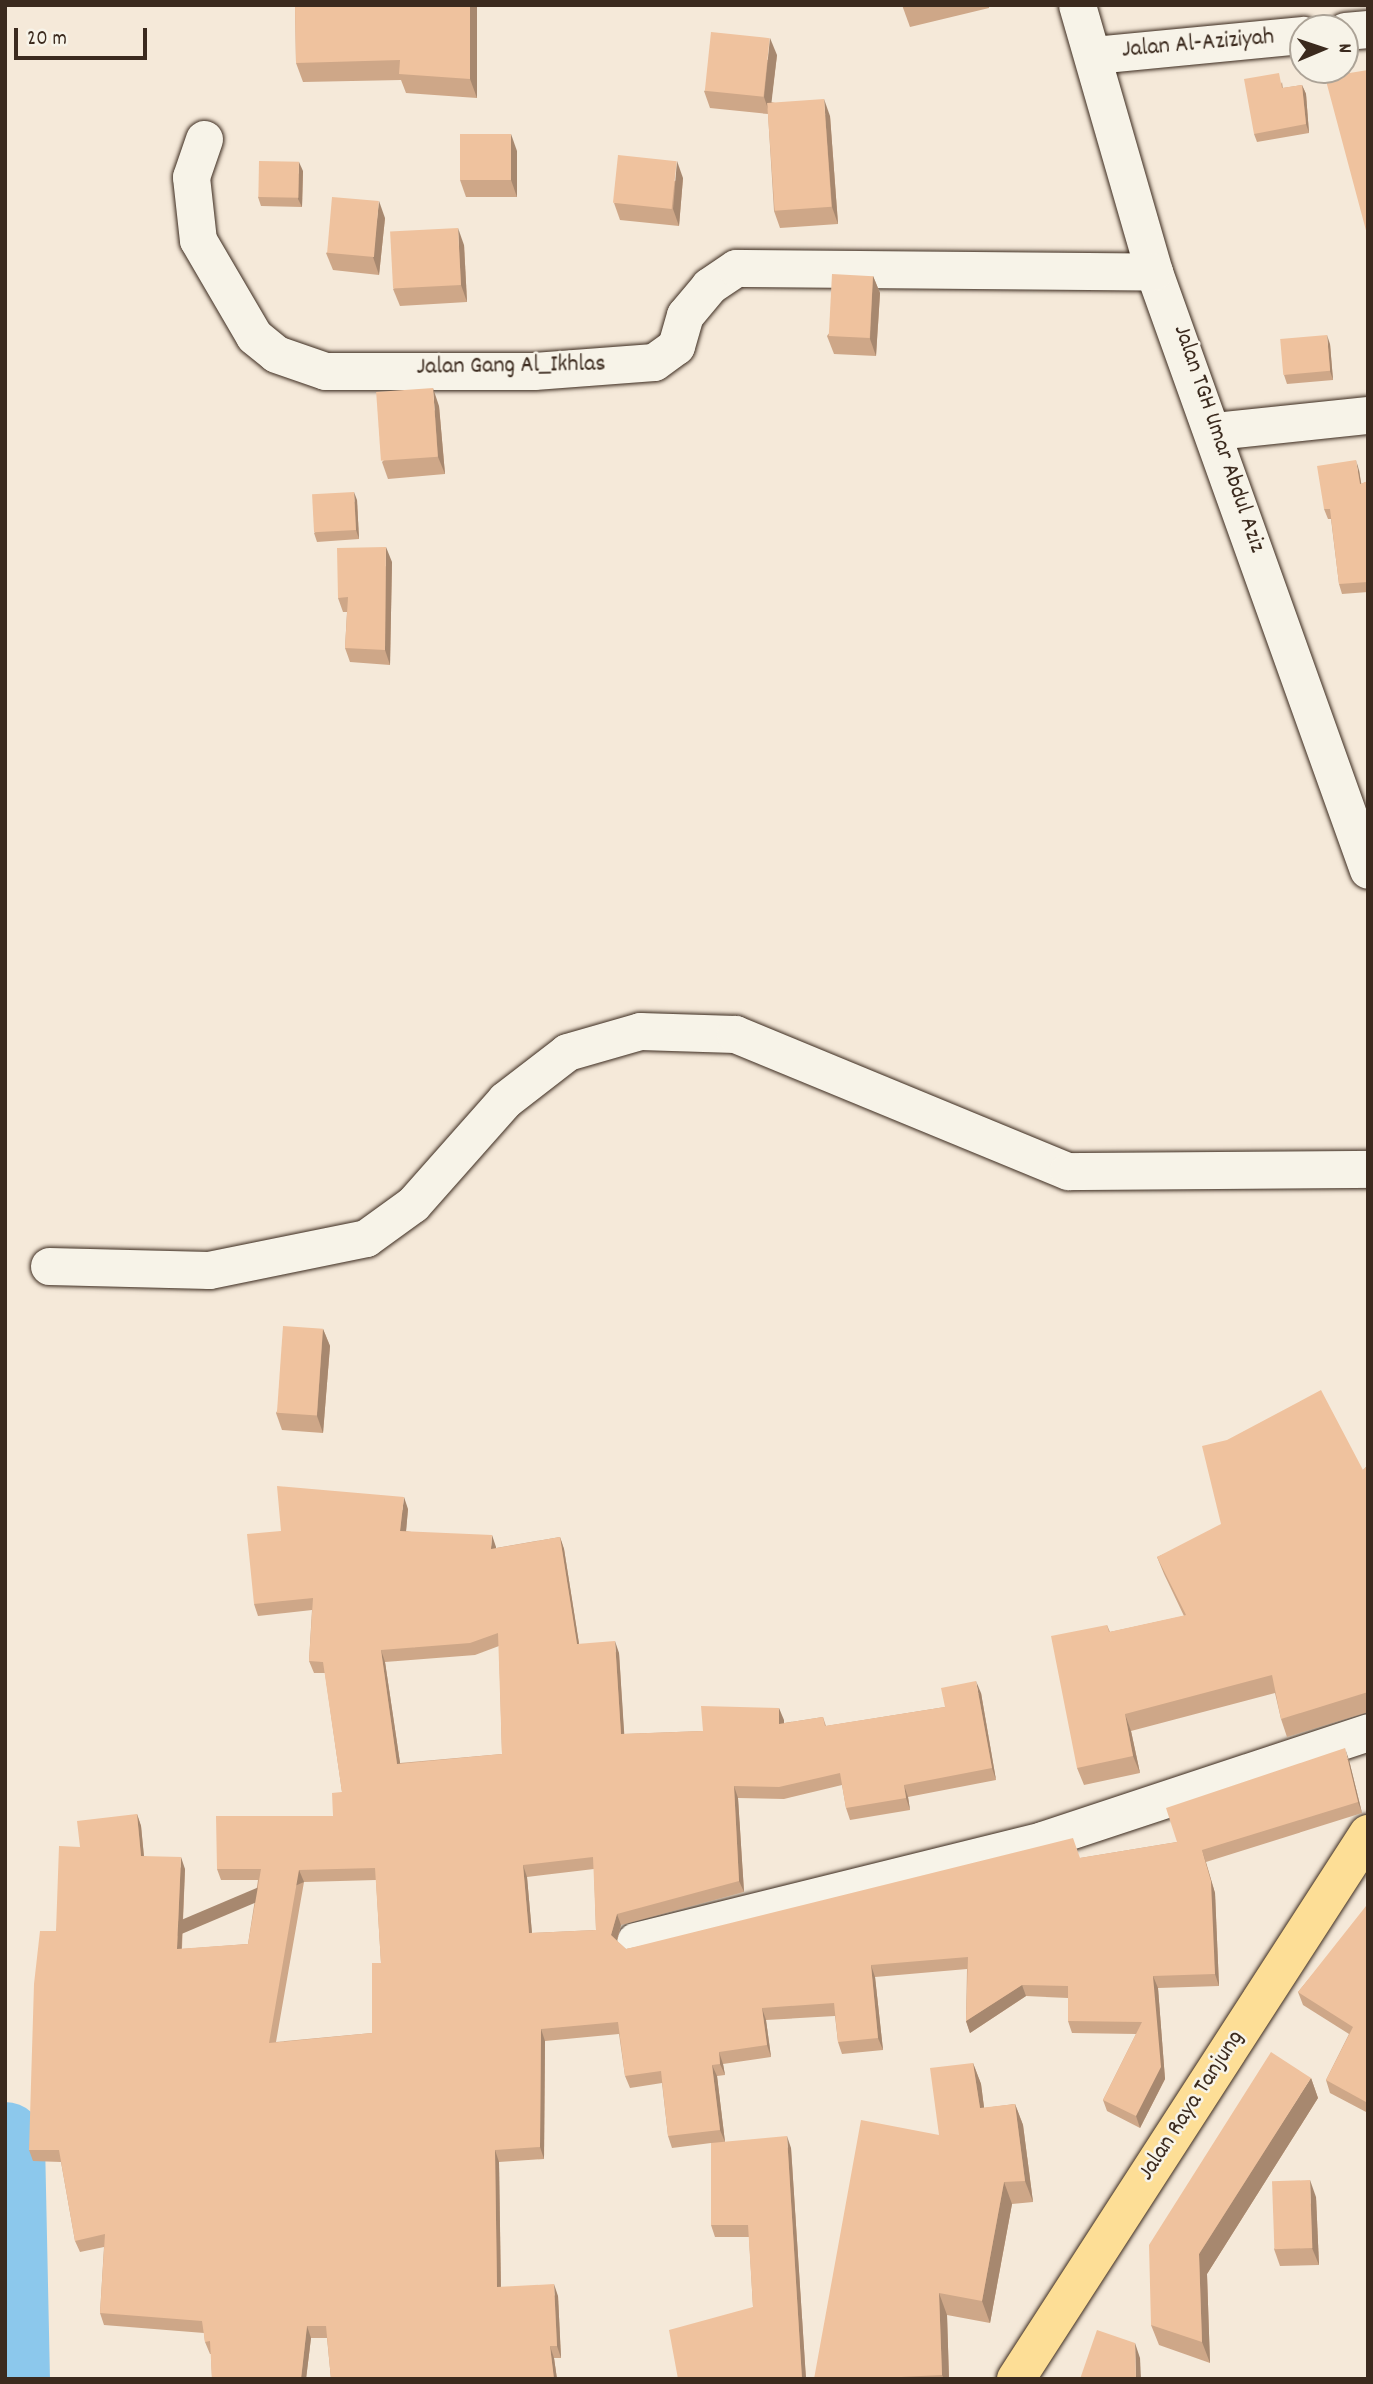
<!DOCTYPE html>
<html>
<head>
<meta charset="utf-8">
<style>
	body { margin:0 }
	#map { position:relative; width:1373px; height:2384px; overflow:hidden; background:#f5e9d9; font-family:Dekko,sans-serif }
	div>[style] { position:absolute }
	.river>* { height:80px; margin:-40px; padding:0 40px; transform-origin:40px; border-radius:40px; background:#8cc8ec }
	.roads { filter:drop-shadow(0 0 2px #3b2a1e) drop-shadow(0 0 2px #3b2a1e) }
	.street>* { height:37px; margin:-18.5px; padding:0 18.5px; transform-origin:18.5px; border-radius:18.5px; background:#f7f3e8 }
	.primary>* { height:38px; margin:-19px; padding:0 19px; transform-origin:19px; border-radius:19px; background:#fdde96 }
	.wall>* { inset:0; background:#cea788 }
	.shaded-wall>* { inset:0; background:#a7886f; transform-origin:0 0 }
	.building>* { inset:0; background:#efc29e; transform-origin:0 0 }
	span { translate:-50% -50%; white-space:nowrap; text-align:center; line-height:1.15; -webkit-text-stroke:5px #f7f3e8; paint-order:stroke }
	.street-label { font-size:24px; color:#3b2a1e }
	.frame { position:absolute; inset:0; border:7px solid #3b2a1e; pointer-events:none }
	.north { position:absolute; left:1289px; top:14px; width:70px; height:70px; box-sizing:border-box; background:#f7f3e8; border:2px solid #aca397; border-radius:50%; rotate:88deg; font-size:19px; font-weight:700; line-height:28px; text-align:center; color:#3b2a1e }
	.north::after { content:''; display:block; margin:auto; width:24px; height:32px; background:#3b2a1e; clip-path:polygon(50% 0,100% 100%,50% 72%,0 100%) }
	.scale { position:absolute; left:14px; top:28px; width:133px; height:32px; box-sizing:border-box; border:4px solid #3b2a1e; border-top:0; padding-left:9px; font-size:21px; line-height:24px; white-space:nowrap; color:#3b2a1e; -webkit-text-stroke:5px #f7f3e8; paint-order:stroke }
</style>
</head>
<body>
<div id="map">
	<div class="river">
		<div style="left:5px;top:2142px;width:237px;rotate:88.8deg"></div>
	</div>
	<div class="roads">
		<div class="street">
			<div style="left:1077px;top:5px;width:278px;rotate:73.9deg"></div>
			<div style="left:1154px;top:272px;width:635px;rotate:70.31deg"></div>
			<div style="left:1345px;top:31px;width:23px;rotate:-5deg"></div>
			<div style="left:1094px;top:55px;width:210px;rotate:-5.5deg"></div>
			<div style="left:204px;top:139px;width:40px;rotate:108.9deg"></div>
			<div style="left:191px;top:177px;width:63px;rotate:83.7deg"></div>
			<div style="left:198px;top:240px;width:111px;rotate:59.7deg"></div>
			<div style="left:254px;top:336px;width:28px;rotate:39deg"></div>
			<div style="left:276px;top:354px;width:52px;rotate:19.1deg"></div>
			<div style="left:325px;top:371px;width:209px"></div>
			<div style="left:534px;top:371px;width:120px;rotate:-4.3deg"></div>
			<div style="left:654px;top:362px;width:27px;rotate:-36deg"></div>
			<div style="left:676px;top:346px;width:32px;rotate:-74deg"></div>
			<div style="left:685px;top:315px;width:38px;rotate:-50deg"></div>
			<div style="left:709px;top:286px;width:32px;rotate:-34deg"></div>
			<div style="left:736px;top:268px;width:418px;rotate:0.5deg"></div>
			<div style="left:1215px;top:431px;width:154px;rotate:-6deg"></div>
			<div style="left:49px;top:1266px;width:160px;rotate:1.4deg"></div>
			<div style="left:209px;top:1270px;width:160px;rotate:-11.5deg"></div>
			<div style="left:366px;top:1238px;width:58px;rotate:-35.9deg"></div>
			<div style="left:413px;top:1204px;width:139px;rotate:-48.5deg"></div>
			<div style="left:505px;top:1100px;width:78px;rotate:-37.7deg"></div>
			<div style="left:567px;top:1052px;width:76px;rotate:-16deg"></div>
			<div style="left:640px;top:1031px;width:95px;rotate:1.8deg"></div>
			<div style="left:735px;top:1034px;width:360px;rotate:22.4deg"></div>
			<div style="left:1068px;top:1171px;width:300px;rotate:-0.4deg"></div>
			<div style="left:635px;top:1941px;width:419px;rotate:-13.9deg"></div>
			<div style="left:1042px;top:1840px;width:343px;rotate:-18.3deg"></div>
		</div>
		<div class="primary">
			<div style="left:1016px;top:2379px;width:649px;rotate:-57.14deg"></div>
		</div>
	</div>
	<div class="wall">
		<div style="clip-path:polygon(295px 5px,477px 5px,477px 98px,406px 93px,401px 80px,303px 82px,296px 63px)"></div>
		<div style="clip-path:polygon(902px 5px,989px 5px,989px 8px,910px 27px)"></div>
		<div style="clip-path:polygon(777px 55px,771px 102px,830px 116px,838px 224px,780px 228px,774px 211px,768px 114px,710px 108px,704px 91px)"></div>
		<div style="clip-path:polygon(1282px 82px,1283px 88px,1302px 85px,1306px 94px,1309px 133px,1257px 142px,1254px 134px)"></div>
		<div style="clip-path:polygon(517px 151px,517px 197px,466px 197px,460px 180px)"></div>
		<div style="clip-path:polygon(303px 171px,302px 207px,261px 206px,258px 197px)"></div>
		<div style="clip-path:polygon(683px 178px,679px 226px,620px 220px,614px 203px)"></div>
		<div style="clip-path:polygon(385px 218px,379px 275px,333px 270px,326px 253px)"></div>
		<div style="clip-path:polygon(464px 245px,467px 302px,400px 306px,393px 289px)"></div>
		<div style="clip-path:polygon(873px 276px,880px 293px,876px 356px,834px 354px,827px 336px)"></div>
		<div style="clip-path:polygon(1330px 344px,1333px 380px,1287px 384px,1284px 375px)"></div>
		<div style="clip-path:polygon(439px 406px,445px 474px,388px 479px,382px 462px)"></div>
		<div style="clip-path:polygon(1359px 470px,1361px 484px,1368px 481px,1368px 592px,1342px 594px,1339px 584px,1331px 519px,1328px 519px,1324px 509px)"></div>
		<div style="clip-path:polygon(357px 500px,359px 539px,317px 542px,314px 533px)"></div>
		<div style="clip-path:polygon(392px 562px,390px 665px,350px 662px,345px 648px,347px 612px,343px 612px,338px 598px)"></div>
		<div style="clip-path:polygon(323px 1329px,330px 1346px,323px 1433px,282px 1430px,276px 1413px)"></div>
		<div style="clip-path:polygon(1368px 1465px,1368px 1712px,1287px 1737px,1281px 1719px,1275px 1693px,1131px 1731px,1140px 1773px,1084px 1785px,1077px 1768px,1107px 1625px,1110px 1632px,1184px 1616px,1164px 1574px,1157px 1557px,1363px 1470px)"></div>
		<div style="clip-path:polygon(evenodd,408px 1509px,406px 1531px,496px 1547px,496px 1548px,560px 1537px,564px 1549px,579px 1644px,619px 1653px,624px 1734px,703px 1731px,784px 1720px,784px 1723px,823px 1717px,826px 1726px,945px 1707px,981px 1693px,996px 1780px,908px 1797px,910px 1810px,850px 1820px,846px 1808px,842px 1785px,784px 1799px,738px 1798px,744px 1892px,621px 1925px,617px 1941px,626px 1949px,1080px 1858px,1177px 1842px,1349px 1760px,1362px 1813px,1206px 1862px,1215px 1893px,1219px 1986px,1158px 1988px,1165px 2079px,1140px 2128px,1107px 2111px,1103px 2100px,1136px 2034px,1072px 2033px,1068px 2021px,1068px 1998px,1026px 1996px,970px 2033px,966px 2021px,967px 1969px,875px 1977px,883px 2050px,842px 2054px,838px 2042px,835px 2016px,766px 2020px,771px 2057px,723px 2064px,725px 2075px,717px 2076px,725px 2142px,791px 2148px,806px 2379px,678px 2379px,753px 2307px,749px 2237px,715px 2237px,711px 2225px,711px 2143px,672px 2148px,668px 2136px,662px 2083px,630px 2088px,625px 2076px,619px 2034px,545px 2041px,544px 2159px,499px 2162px,501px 2287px,558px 2296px,561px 2358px,554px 2358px,557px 2379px,331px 2379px,327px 2338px,311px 2338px,306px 2379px,212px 2379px,211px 2354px,210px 2354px,205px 2342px,204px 2333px,104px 2325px,100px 2313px,104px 2247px,80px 2252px,75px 2241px,61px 2162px,33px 2161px,29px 2150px,56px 1931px,80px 1847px,137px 1814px,141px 1826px,144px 1856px,185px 1869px,182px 1949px,248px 1944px,258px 1880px,221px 1880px,217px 1869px,333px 1816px,342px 1792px,325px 1673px,314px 1673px,309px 1661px,312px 1610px,258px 1616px,254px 1604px,281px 1531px,408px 1509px,499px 1646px,502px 1754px,400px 1763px,385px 1662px,475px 1655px,499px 1646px,408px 1509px,594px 1869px,596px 1930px,532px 1933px,527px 1877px,594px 1869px,408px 1509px,376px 1880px,381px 1963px,372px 2033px,276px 2042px,304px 1882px,376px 1880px)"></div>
		<div style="clip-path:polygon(1368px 1908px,1368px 2113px,1330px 2093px,1326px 2080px,1349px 2034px,1303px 2005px,1298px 1992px)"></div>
		<div style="clip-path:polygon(973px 2063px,981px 2084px,984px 2108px,1015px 2104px,1023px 2125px,1033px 2202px,1012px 2204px,990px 2323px,947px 2315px,949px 2379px,814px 2379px,939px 2135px)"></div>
		<div style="clip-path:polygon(1311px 2078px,1318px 2098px,1207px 2274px,1210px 2363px,1159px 2345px,1151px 2325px)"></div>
		<div style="clip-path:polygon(1316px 2197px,1319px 2265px,1280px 2266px,1274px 2249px)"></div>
	</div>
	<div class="shaded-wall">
		<div style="clip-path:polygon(470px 5px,477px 5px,477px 98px,470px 79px)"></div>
		<div style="clip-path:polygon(770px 38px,777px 55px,770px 115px,764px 97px)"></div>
		<div style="clip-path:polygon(1302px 85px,1306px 94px,1309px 133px,1306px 124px)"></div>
		<div style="clip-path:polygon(824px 99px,830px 116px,838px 224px,832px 207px)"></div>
		<div style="clip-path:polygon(511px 134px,517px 151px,517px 197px,511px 180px)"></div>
		<div style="clip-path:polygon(677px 161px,683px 178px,679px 226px,673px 209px)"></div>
		<div style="clip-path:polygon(299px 162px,303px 171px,302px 207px,298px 199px)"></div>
		<div style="clip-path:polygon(379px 201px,385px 218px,379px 275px,373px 257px)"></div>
		<div style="clip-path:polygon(458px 228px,464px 245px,467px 302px,461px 285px)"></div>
		<div style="clip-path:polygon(873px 276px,880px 293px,876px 356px,870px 339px)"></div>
		<div style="clip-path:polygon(1327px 335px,1330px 344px,1333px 380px,1330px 371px)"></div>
		<div style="clip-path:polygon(433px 388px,439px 406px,445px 474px,438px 457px)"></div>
		<div style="clip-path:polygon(1356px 460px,1359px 470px,1363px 494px,1360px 484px)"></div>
		<div style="clip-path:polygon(354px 492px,357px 500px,359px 539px,356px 530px)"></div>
		<div style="clip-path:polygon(386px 547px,392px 562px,390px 665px,385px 650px)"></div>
		<div style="clip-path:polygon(323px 1329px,330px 1346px,323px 1433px,317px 1416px)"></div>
		<div style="clip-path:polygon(404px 1497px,408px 1509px,405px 1543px,400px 1531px)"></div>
		<div style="clip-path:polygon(492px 1535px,496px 1547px,495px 1560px,491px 1549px)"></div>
		<div style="clip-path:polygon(560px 1537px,564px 1549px,581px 1656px,577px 1644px)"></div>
		<div style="clip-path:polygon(615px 1641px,619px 1653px,625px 1746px,621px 1734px)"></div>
		<div style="clip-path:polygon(381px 1650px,385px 1662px,402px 1776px,397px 1764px)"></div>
		<div style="clip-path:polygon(976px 1681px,981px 1693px,996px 1780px,992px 1768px)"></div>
		<div style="clip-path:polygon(779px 1708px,784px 1720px,784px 1736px,779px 1724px)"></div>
		<div style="clip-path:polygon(1125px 1714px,1131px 1731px,1140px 1773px,1133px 1756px)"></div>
		<div style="clip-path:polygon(1345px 1748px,1349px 1760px,1362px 1813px,1358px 1802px)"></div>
		<div style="clip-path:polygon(904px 1785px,908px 1797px,910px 1810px,906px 1798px)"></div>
		<div style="clip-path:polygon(734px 1786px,738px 1798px,744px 1892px,739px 1881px)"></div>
		<div style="clip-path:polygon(137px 1814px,141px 1826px,145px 1868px,141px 1856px)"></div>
		<div style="clip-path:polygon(1202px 1850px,1215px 1893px,1219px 1986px,1215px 1974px)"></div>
		<div style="clip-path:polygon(181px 1857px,185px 1869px,181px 1961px,177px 1949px)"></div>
		<div style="clip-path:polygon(523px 1865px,527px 1877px,533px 1945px,529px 1933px)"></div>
		<div style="left:299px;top:1870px;width:13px;height:176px;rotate:67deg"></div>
		<div style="clip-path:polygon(617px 1914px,621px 1925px,615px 1947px,611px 1935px)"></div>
		<div style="clip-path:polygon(871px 1965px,875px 1977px,883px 2050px,878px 2038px)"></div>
		<div style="clip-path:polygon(1153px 1976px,1158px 1988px,1165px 2079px,1140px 2128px,1136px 2116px)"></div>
		<div style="clip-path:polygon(1022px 1985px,1026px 1996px,970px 2033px,966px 2021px)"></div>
		<div style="clip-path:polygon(762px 2008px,766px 2020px,771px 2057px,767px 2045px)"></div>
		<div style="clip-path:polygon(541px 2029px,545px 2041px,544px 2159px,540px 2147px)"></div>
		<div style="clip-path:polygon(719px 2052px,723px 2064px,725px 2075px,720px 2064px)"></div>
		<div style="clip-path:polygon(973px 2063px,981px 2084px,987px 2130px,980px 2108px)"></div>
		<div style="clip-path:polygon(712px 2065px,717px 2076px,725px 2142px,720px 2130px)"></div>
		<div style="clip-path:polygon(1311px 2078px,1318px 2098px,1207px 2274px,1210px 2363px,1202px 2342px,1199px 2254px)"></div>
		<div style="clip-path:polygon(1015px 2104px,1023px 2125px,1033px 2202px,1025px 2181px)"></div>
		<div style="clip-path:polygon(787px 2136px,791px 2148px,806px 2379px,802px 2379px)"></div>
		<div style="clip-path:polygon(495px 2150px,499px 2162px,501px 2299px,497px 2287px)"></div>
		<div style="clip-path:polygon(1310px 2180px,1316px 2197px,1319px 2265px,1312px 2248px)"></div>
		<div style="clip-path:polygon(1004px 2182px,1012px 2204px,990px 2323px,982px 2301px)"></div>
		<div style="clip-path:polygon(554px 2284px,558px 2296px,561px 2358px,557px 2346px)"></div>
		<div style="clip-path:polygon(939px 2293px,947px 2315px,949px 2379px,944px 2379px,942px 2375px)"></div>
		<div style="clip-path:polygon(307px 2326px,311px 2338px,306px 2379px,301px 2379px)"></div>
		<div style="clip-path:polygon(1135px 2343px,1140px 2358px,1141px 2379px,1136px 2379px)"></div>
		<div style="clip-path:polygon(550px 2346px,554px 2358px,557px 2379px,554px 2379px)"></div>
	</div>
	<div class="building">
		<div style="clip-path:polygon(295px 5px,470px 5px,470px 79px,399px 74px,400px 60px,296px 63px)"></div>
		<div style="left:711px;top:32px;width:59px;height:59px;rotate:6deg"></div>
		<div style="clip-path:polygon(1368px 70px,1368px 130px,1366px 130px,1368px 134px,1368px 238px,1325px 77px)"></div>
		<div style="clip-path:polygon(1279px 73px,1282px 88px,1302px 85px,1306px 124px,1254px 134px,1244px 79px)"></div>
		<div style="left:824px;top:99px;width:108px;height:57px;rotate:86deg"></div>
		<div style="left:460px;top:134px;width:51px;height:46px"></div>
		<div style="left:618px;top:155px;width:59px;height:48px;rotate:6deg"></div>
		<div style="left:259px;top:161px;width:40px;height:36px;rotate:1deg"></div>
		<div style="left:332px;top:197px;width:47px;height:56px;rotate:5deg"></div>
		<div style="left:458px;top:228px;width:57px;height:68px;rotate:87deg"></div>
		<div style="left:832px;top:274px;width:41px;height:62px;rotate:3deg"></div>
		<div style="left:1327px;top:335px;width:36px;height:47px;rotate:85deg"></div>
		<div style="left:433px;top:388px;width:69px;height:57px;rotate:86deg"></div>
		<div style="clip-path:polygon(1356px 460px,1360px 484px,1368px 481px,1368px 582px,1339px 584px,1330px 509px,1324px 509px,1317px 466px)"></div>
		<div style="left:354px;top:492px;width:38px;height:42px;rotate:87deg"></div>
		<div style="clip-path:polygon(386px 547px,385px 650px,345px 648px,348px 597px,338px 598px,337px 548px)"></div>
		<div style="left:283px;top:1326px;width:40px;height:87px;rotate:4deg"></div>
		<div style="clip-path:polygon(1321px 1390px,1363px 1470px,1368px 1465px,1368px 1692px,1281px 1719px,1272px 1675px,1125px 1714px,1133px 1756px,1077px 1768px,1051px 1636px,1107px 1625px,1109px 1632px,1186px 1615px,1157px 1557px,1221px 1524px,1202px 1446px,1227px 1440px)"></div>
		<div style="clip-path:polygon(evenodd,277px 1486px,404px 1497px,400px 1531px,492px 1535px,491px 1549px,560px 1537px,577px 1644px,615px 1641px,621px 1734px,703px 1731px,701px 1706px,779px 1708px,779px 1724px,823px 1717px,825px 1726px,945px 1707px,941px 1688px,976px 1681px,992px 1768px,904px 1785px,906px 1798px,846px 1808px,840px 1773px,779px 1787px,734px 1786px,739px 1881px,617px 1914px,611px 1935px,626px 1949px,1073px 1838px,1080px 1858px,1177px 1842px,1166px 1808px,1345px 1748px,1358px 1802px,1202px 1850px,1211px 1881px,1215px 1974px,1153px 1976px,1161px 2067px,1136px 2116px,1103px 2100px,1142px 2022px,1068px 2021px,1068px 1986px,1022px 1985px,966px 2021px,968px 1957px,871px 1965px,878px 2038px,838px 2042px,834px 2003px,762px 2008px,767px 2045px,719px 2052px,720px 2064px,712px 2065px,720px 2130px,668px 2136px,661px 2071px,625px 2076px,618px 2022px,541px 2029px,540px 2147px,495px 2150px,497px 2287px,554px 2284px,557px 2346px,550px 2346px,554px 2379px,331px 2379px,326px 2326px,307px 2326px,301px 2379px,212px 2379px,210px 2341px,205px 2342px,202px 2321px,100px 2313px,105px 2234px,75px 2241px,59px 2150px,29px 2150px,34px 1984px,40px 1931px,56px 1931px,59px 1846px,80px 1847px,77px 1821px,137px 1814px,141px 1856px,181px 1857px,177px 1949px,248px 1944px,261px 1869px,217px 1869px,216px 1816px,333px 1816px,332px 1793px,342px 1792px,323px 1662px,309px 1661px,313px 1598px,254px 1604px,247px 1534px,281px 1531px,277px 1486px,498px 1633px,502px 1754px,397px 1764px,381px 1650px,470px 1643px,498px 1633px,277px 1486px,593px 1857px,596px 1930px,529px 1933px,523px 1865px,593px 1857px,277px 1486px,375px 1868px,381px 1963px,372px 1963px,372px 2033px,269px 2043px,299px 1870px,375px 1868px)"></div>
		<div style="clip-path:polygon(1366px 1906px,1368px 1908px,1368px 2099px,1366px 2102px,1326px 2080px,1353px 2027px,1298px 1992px)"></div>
		<div style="clip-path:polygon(1271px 2052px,1311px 2078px,1199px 2254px,1202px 2342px,1151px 2325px,1149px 2245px)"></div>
		<div style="clip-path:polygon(973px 2063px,980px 2108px,1015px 2104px,1025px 2181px,1004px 2182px,982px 2301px,939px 2293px,942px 2375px,860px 2379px,814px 2379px,861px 2120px,939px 2135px,930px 2068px)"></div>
		<div style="clip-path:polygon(787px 2136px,802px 2379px,678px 2379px,669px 2330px,753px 2307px,748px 2225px,711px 2225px,711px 2143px)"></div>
		<div style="left:1310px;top:2180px;width:68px;height:38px;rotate:88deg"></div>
		<div style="clip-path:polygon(1097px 2330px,1135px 2343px,1136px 2379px,1080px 2379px)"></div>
	</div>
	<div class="street-label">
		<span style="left:1198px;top:45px;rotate:-5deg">Jalan Al-Aziziyah</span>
		<span style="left:511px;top:367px;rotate:-1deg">Jalan Gang Al_Ikhlas</span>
		<span style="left:1218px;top:439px;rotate:71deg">Jalan TGH Umar Abdul Aziz</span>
		<span style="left:1192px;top:2106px;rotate:-57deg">Jalan Raya Tanjung</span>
	</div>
	<div class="frame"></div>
	<div class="north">N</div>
	<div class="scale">20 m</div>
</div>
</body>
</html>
